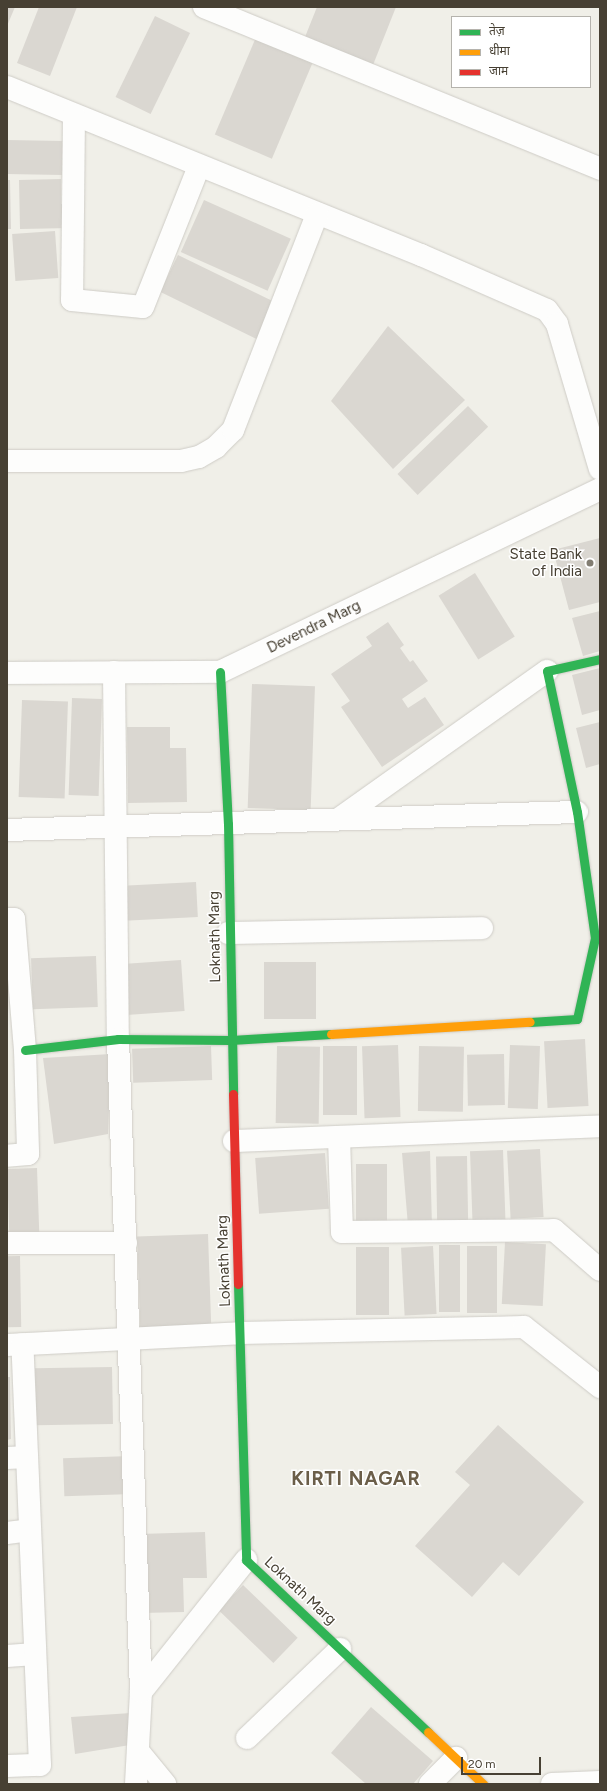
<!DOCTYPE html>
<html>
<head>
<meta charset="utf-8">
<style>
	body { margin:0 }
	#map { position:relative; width:607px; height:1791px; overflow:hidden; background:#f0efe8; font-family:Figtree,"Noto Sans Devanagari",sans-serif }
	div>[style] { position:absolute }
	.building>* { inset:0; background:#dad7d1; transform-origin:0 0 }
	.roads { filter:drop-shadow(0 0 1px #ceccc6) drop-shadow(0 0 1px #ceccc6) }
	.street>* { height:22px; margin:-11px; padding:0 11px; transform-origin:11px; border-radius:11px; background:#fdfdfc }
	.fast>* { height:9px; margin:-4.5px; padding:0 4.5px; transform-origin:4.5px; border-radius:4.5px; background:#30b455 }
	.slow>* { height:9px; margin:-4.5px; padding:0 4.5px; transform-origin:4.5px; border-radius:4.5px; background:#ff9f0a }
	.jam>* { height:9px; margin:-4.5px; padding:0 4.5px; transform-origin:4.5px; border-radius:4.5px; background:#e5322d }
	.dots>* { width:11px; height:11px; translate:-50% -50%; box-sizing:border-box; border:2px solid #fff; border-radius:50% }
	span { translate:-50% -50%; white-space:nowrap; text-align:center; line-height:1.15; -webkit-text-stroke:3px #fff; paint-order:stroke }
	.poi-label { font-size:15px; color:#474033 }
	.right { translate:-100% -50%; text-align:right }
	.street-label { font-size:15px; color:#474033 }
	.district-label { font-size:19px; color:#6b5e49; font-weight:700; letter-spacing:1px }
	.frame { position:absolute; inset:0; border:8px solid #474033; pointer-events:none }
	.legend { position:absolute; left:451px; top:16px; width:140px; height:72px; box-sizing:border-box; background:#fff; border:1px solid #b5b3ad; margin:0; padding:5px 7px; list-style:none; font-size:12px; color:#474033 }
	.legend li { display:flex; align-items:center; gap:8px; height:20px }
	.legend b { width:20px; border:1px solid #b5b3ad }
	.scale { position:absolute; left:461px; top:1757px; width:80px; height:18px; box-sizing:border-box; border:2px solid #474033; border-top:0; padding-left:5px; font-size:12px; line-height:14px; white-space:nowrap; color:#474033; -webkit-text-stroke:3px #fff; paint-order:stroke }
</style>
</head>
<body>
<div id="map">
	<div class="building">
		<div style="clip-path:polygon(7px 7px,15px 7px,7px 26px)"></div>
		<div style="clip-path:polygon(39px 7px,77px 7px,50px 76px,17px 63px)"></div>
		<div style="clip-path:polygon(317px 7px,396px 7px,371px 70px,303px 42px)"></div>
		<div style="left:155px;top:16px;width:39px;height:90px;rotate:26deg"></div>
		<div style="left:257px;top:35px;width:62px;height:108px;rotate:23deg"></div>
		<div style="left:7px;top:140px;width:56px;height:34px;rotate:1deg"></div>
		<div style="clip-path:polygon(61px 179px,61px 204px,70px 204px,71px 228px,20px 229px,19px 180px)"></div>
		<div style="clip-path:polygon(7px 180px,10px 180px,11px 229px,7px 229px)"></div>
		<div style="left:204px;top:200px;width:95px;height:57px;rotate:24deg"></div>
		<div style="left:55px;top:231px;width:47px;height:43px;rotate:86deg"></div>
		<div style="left:178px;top:255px;width:108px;height:41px;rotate:26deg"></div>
		<div style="clip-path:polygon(388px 326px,465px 400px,393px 469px,331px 401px)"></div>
		<div style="left:468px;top:406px;width:29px;height:98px;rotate:46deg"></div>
		<div style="clip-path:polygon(600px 538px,600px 602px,569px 610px,553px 550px)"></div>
		<div style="left:475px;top:573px;width:75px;height:43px;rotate:58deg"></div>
		<div style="clip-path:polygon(600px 611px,600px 651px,583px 656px,572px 618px)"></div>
		<div style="clip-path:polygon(388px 622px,404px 645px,400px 648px,410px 662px,413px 660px,428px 681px,402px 699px,408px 708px,425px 697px,444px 725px,382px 767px,341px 707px,350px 701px,331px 674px,372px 646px,366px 637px)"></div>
		<div style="clip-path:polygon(600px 668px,600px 710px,582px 715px,572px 675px)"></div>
		<div style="left:252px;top:684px;width:63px;height:124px;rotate:2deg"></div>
		<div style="left:72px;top:698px;width:30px;height:97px;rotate:2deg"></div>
		<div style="left:22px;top:700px;width:46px;height:97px;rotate:2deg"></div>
		<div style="clip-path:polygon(600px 722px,600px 764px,586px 768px,576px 728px)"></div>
		<div style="clip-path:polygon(127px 727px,170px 727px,170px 748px,186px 748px,187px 802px,128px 803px)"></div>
		<div style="left:196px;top:882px;width:35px;height:73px;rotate:87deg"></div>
		<div style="left:96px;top:956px;width:51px;height:65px;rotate:88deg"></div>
		<div style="left:181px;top:960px;width:51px;height:62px;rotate:86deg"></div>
		<div style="left:264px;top:962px;width:52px;height:57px"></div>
		<div style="left:585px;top:1039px;width:67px;height:41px;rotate:87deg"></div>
		<div style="left:398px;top:1045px;width:72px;height:36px;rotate:88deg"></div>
		<div style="left:510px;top:1045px;width:30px;height:63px;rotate:2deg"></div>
		<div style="left:211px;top:1046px;width:34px;height:79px;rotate:88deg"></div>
		<div style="left:277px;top:1046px;width:43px;height:77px;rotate:1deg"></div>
		<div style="left:323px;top:1046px;width:34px;height:69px"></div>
		<div style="left:419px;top:1046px;width:45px;height:65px;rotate:1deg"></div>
		<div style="clip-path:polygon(111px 1054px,108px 1134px,54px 1144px,43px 1058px)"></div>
		<div style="left:504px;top:1054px;width:51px;height:37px;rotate:89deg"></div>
		<div style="left:540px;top:1149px;width:68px;height:33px;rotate:87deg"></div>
		<div style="left:503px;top:1150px;width:70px;height:33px;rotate:88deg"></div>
		<div style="clip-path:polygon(430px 1151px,432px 1227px,408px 1226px,402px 1153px)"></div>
		<div style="left:325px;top:1153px;width:56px;height:70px;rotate:86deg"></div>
		<div style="left:467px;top:1156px;width:67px;height:31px;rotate:89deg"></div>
		<div style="left:356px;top:1164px;width:31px;height:62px"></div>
		<div style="left:37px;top:1168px;width:72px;height:30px;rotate:88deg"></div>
		<div style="left:208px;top:1234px;width:92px;height:71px;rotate:88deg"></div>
		<div style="left:505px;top:1242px;width:41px;height:62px;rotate:3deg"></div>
		<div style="left:439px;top:1245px;width:21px;height:67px"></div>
		<div style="left:433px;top:1246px;width:68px;height:32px;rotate:87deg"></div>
		<div style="left:467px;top:1246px;width:30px;height:67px"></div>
		<div style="left:356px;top:1247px;width:33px;height:68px"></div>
		<div style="left:20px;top:1256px;width:71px;height:13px;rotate:89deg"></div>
		<div style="left:112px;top:1367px;width:57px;height:77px;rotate:89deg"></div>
		<div style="clip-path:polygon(7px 1377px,10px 1377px,11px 1439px,7px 1440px)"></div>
		<div style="clip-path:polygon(498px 1425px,584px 1502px,519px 1576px,503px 1562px,472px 1597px,415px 1546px,470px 1485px,455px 1472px)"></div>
		<div style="left:131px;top:1456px;width:38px;height:68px;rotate:88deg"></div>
		<div style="clip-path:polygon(205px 1532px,207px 1578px,183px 1578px,184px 1612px,142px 1613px,140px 1534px)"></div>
		<div style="left:243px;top:1585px;width:76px;height:35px;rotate:44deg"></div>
		<div style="clip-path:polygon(371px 1707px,433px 1761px,413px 1784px,366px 1784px,331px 1753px)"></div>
		<div style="clip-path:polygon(131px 1713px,130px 1745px,75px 1754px,71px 1717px)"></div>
	</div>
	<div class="roads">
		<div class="street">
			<div style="left:204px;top:7px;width:428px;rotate:22.2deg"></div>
			<div style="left:7px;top:87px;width:447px;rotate:22.1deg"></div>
			<div style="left:421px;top:255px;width:137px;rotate:23.6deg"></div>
			<div style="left:547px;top:310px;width:17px;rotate:54deg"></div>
			<div style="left:557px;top:324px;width:151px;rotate:73.5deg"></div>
			<div style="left:74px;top:115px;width:185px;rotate:90.6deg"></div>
			<div style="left:72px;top:300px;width:71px;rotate:5.6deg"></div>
			<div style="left:143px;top:307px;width:152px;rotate:-68.3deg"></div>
			<div style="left:7px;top:461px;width:174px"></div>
			<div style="left:181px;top:461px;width:18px;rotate:-13deg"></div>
			<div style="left:199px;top:457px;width:20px;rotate:-30deg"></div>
			<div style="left:216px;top:447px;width:24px;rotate:-45deg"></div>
			<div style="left:233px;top:430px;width:232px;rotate:-68.7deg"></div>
			<div style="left:114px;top:672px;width:367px;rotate:89.4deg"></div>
			<div style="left:118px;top:1039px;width:653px;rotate:87.98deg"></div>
			<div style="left:7px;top:673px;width:213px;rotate:-0.3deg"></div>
			<div style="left:220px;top:672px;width:422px;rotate:-25.7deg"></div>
			<div style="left:340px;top:818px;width:254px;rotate:-35.4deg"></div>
			<div style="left:7px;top:830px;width:570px;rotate:-1.81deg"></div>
			<div style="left:7px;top:919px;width:7px"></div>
			<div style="left:14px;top:919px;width:131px;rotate:85.2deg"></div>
			<div style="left:25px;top:1050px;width:104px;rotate:88.3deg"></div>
			<div style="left:28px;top:1154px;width:21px;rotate:175deg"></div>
			<div style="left:228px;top:933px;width:254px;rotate:-1.1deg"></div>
			<div style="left:339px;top:1137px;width:95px;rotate:88.2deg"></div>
			<div style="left:342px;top:1232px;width:212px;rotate:-0.5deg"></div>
			<div style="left:554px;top:1230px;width:61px;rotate:41deg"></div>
			<div style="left:234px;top:1141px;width:366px;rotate:-2.3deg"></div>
			<div style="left:7px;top:1243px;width:119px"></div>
			<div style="left:7px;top:1345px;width:233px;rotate:-2.9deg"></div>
			<div style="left:240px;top:1333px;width:284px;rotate:-1.2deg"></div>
			<div style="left:524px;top:1327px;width:97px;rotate:38.3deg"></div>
			<div style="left:7px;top:1458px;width:20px;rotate:-3deg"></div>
			<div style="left:7px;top:1533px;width:23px;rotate:-7deg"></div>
			<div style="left:7px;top:1656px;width:28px;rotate:-4deg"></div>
			<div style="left:247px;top:1738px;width:129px;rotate:-43.7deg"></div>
			<div style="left:138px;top:1751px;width:43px;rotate:50.7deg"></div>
			<div style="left:7px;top:1766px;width:33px;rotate:-2deg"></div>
			<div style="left:40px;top:1765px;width:421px;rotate:-92.4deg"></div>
			<div style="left:136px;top:1784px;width:92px;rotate:-86.9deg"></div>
			<div style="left:141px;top:1692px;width:169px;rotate:-51.5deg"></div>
			<div style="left:430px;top:1784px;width:37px;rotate:-45deg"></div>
			<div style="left:552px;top:1784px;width:48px;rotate:-2.4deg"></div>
		</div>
		<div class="fast">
			<div style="left:220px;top:672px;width:152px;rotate:87deg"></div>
			<div style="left:228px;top:824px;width:270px;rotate:88.9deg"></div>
			<div style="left:530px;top:1022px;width:47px;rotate:-3.7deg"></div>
			<div style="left:577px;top:1019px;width:83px;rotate:-77.5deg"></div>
			<div style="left:595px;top:938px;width:127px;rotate:-98.1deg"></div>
			<div style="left:577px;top:812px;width:144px;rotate:-102deg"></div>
			<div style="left:547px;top:671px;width:54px;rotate:-12.8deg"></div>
			<div style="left:25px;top:1050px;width:94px;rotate:-6.7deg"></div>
			<div style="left:118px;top:1039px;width:113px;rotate:0.5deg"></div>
			<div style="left:231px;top:1040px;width:100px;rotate:-3.4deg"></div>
			<div style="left:238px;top:1284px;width:276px;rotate:88.3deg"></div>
			<div style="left:246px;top:1560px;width:250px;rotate:43.4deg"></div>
		</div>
		<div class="slow">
			<div style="left:331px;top:1034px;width:199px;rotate:-3.5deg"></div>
			<div style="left:428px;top:1732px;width:76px;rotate:43.4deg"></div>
		</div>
		<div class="jam">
			<div style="left:233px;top:1094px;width:190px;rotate:88.5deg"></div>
		</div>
	</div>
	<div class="dots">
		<div style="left:590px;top:563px;background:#827d72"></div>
	</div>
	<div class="poi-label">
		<span class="right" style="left:582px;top:563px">State Bank<br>of India</span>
	</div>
	<div class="street-label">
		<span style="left:314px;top:627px;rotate:-26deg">Devendra Marg</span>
		<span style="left:215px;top:937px;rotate:-91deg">Loknath Marg</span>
		<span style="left:224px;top:1261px;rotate:-92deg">Loknath Marg</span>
		<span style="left:300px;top:1591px;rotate:43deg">Loknath Marg</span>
	</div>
	<div class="district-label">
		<span style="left:356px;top:1479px">KIRTI NAGAR</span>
	</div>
	<div class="frame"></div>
	<ul class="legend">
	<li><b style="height:5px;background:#30b455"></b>तेज़</li>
	<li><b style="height:5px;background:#ff9f0a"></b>धीमा</li>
	<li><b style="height:5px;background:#e5322d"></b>जाम</li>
	</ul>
	<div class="scale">20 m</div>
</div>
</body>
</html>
